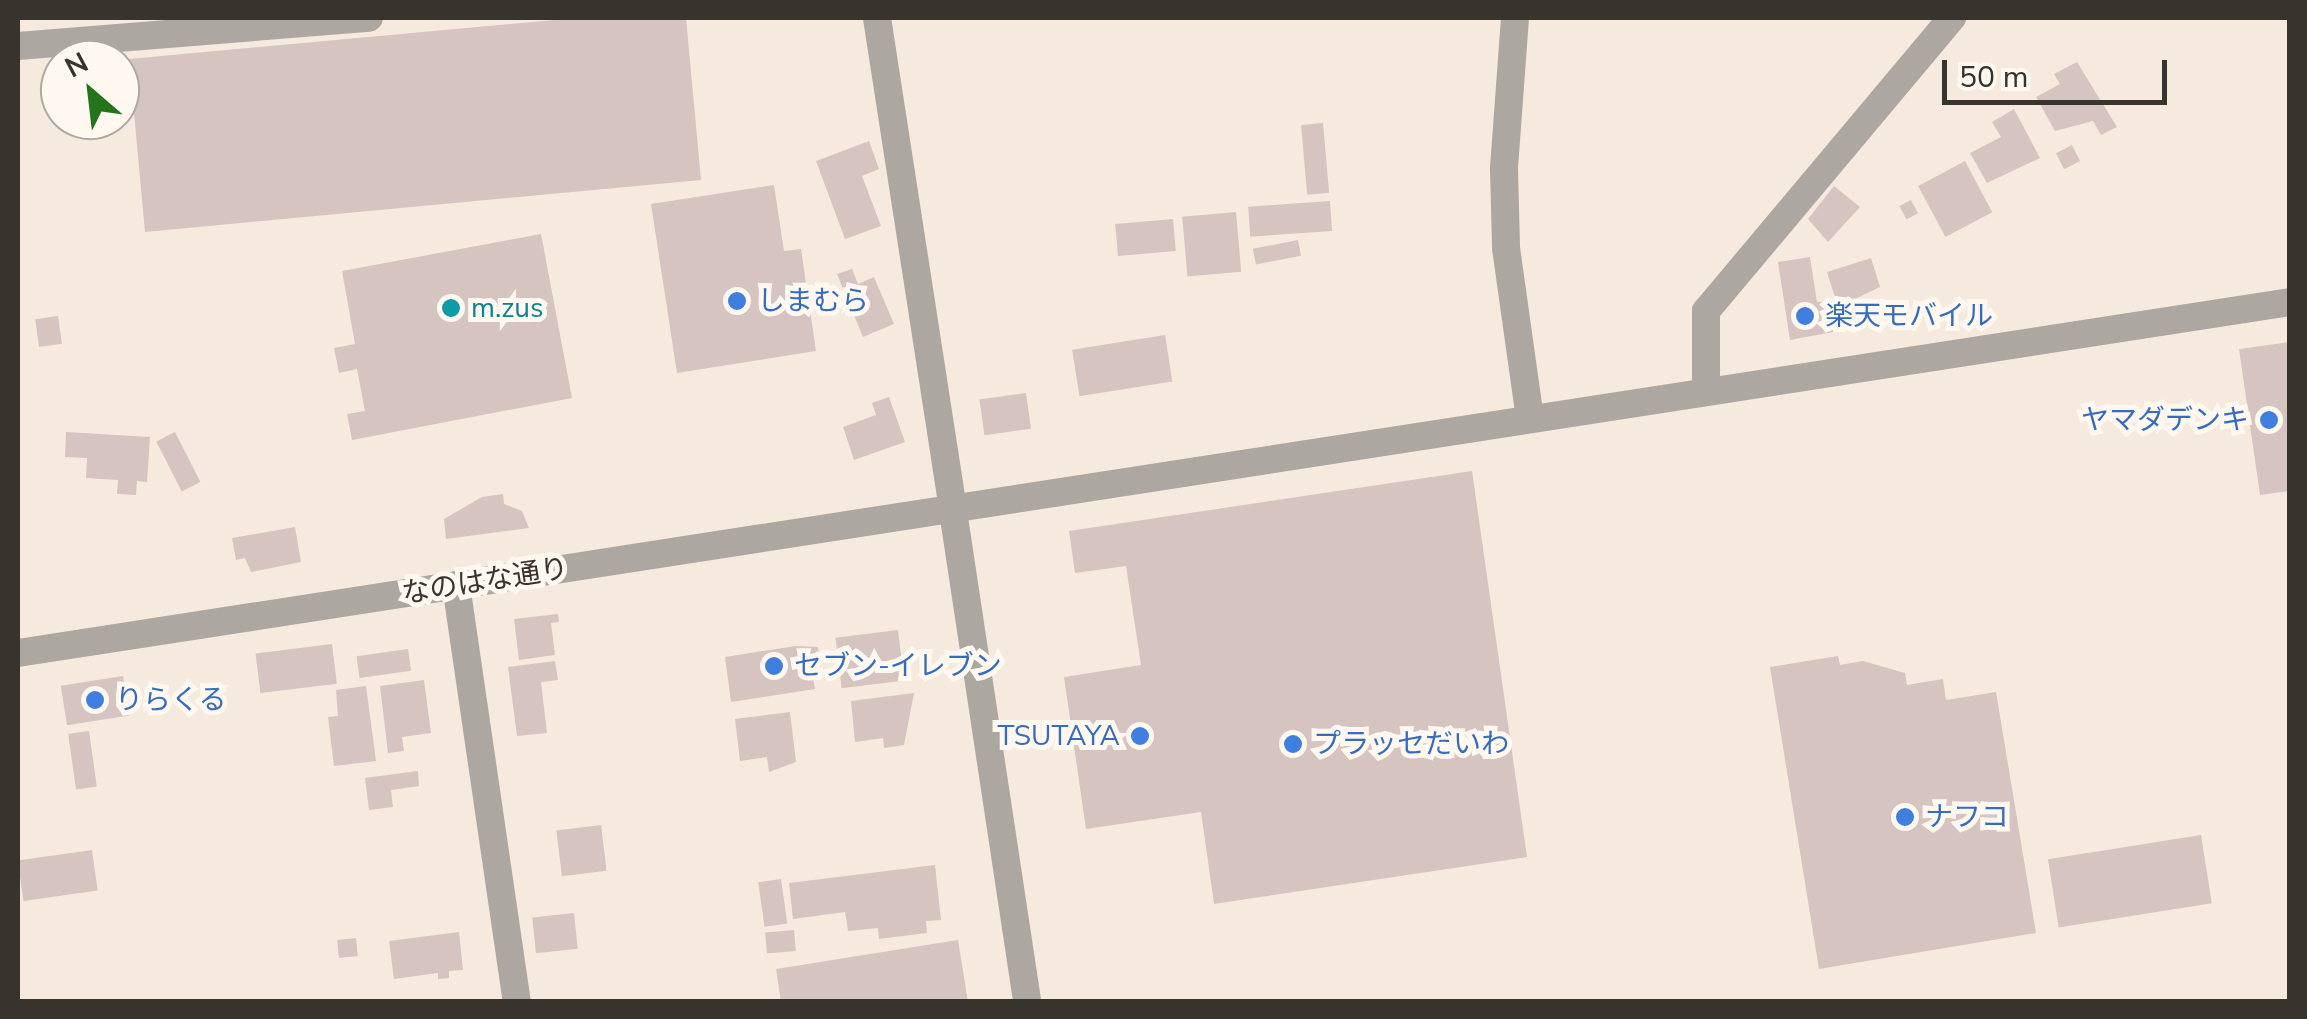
<!DOCTYPE html>
<html>
<head>
<meta charset="utf-8">
<style>
	body { margin:0 }
	#map { position:relative; width:2307px; height:1019px; overflow:hidden; background:#f5eadd; font-family:"Nunito Sans","Noto Sans JP",sans-serif }
	div>[style] { position:absolute }
	.building>* { inset:0; background:#d6c4c0; transform-origin:0 0 }
	.minor>* { height:28px; margin:-14px; padding:0 14px; transform-origin:14px; border-radius:14px; background:#ada7a2 }
	.tertiary>* { height:28px; margin:-14px; padding:0 14px; transform-origin:14px; border-radius:14px; background:#ada7a2 }
	.dots>* { width:28px; height:28px; translate:-50% -50%; box-sizing:border-box; border:5px solid #fff8f0; border-radius:50% }
	span { translate:-50% -50%; white-space:nowrap; text-align:center; line-height:1.15; -webkit-text-stroke:10px #fff8f0; paint-order:stroke }
	.shop-label { font-size:28px; color:#366cbe }
	.left { translate:0 -50%; text-align:left }
	.right { translate:-100% -50%; text-align:right }
	.culture-label { font-size:28px; color:#0d838f }
	.street-label { font-size:28px; color:#37332d }
	.frame { position:absolute; inset:0; border:20px solid #37332d; pointer-events:none }
	.north { position:absolute; left:40px; top:40px; width:100px; height:100px; box-sizing:border-box; background:#fff8f0; border:2px solid #afa9a2; border-radius:50%; rotate:332deg; font-size:28px; font-weight:700; line-height:40px; text-align:center; color:#37332d }
	.north::after { content:''; display:block; margin:auto; width:35px; height:45px; background:#24741c; clip-path:polygon(50% 0,100% 100%,50% 72%,0 100%) }
	.scale { position:absolute; left:1942px; top:60px; width:225px; height:45px; box-sizing:border-box; border:5px solid #37332d; border-top:0; padding-left:12px; font-size:30px; line-height:35px; white-space:nowrap; color:#37332d; -webkit-text-stroke:8px #fff8f0; paint-order:stroke }
</style>
</head>
<body>
<div id="map">
	<div class="building">
		<div style="clip-path:polygon(576px 18px,686px 18px,701px 180px,145px 232px,129px 59px)"></div>
		<div style="clip-path:polygon(2077px 62px,2117px 127px,2101px 135px,2093px 121px,2055px 131px,2036px 97px,2060px 84px,2054px 74px)"></div>
		<div style="clip-path:polygon(2014px 109px,2040px 158px,1987px 183px,1970px 153px,2001px 137px,1992px 122px)"></div>
		<div style="left:1323px;top:123px;width:70px;height:22px;rotate:85deg"></div>
		<div style="clip-path:polygon(869px 141px,879px 169px,862px 176px,881px 226px,845px 239px,816px 161px)"></div>
		<div style="left:2072px;top:145px;width:18px;height:18px;rotate:63deg"></div>
		<div style="left:1965px;top:161px;width:58px;height:53px;rotate:62deg"></div>
		<div style="clip-path:polygon(774px 185px,784px 251px,801px 249px,816px 351px,677px 373px,651px 204px)"></div>
		<div style="clip-path:polygon(1834px 186px,1860px 207px,1828px 242px,1808px 219px)"></div>
		<div style="left:1911px;top:200px;width:15px;height:13px;rotate:62deg"></div>
		<div style="left:1330px;top:201px;width:30px;height:82px;rotate:86deg"></div>
		<div style="left:1236px;top:212px;width:60px;height:54px;rotate:85deg"></div>
		<div style="left:1173px;top:219px;width:32px;height:58px;rotate:85deg"></div>
		<div style="clip-path:polygon(541px 234px,572px 398px,352px 440px,347px 414px,365px 411px,357px 369px,339px 373px,334px 348px,355px 344px,342px 271px)"></div>
		<div style="left:1298px;top:240px;width:16px;height:46px;rotate:79deg"></div>
		<div style="clip-path:polygon(1810px 257px,1817px 302px,1829px 301px,1833px 332px,1790px 340px,1778px 262px)"></div>
		<div style="clip-path:polygon(1871px 258px,1880px 287px,1838px 307px,1827px 272px)"></div>
		<div style="clip-path:polygon(852px 269px,858px 284px,874px 277px,894px 324px,863px 337px,837px 274px)"></div>
		<div style="left:58px;top:316px;width:28px;height:23px;rotate:82deg"></div>
		<div style="left:1165px;top:335px;width:47px;height:94px;rotate:81deg"></div>
		<div style="clip-path:polygon(2290px 342px,2290px 491px,2260px 495px,2239px 349px)"></div>
		<div style="left:1026px;top:393px;width:36px;height:47px;rotate:82deg"></div>
		<div style="clip-path:polygon(889px 397px,905px 442px,854px 460px,843px 427px,876px 415px,872px 403px)"></div>
		<div style="clip-path:polygon(66px 432px,150px 437px,147px 482px,137px 481px,136px 495px,117px 494px,118px 480px,86px 478px,87px 458px,65px 457px)"></div>
		<div style="left:175px;top:432px;width:56px;height:21px;rotate:63deg"></div>
		<div style="clip-path:polygon(1472px 471px,1527px 857px,1214px 904px,1201px 812px,1086px 829px,1064px 677px,1141px 665px,1126px 566px,1075px 573px,1069px 531px)"></div>
		<div style="clip-path:polygon(503px 494px,504px 504px,522px 511px,529px 528px,446px 539px,444px 519px,482px 497px)"></div>
		<div style="clip-path:polygon(295px 527px,301px 562px,251px 572px,245px 558px,236px 560px,232px 538px)"></div>
		<div style="clip-path:polygon(558px 614px,559px 622px,551px 623px,555px 655px,519px 660px,514px 619px)"></div>
		<div style="left:898px;top:630px;width:51px;height:63px;rotate:83deg"></div>
		<div style="left:332px;top:644px;width:40px;height:77px;rotate:83deg"></div>
		<div style="clip-path:polygon(795px 646px,818px 647px,822px 676px,813px 677px,815px 689px,731px 702px,725px 657px)"></div>
		<div style="left:408px;top:649px;width:22px;height:52px;rotate:82deg"></div>
		<div style="clip-path:polygon(1838px 656px,1840px 665px,1863px 661px,1905px 673px,1907px 685px,1943px 679px,1946px 700px,1996px 692px,2036px 933px,1819px 969px,1770px 667px)"></div>
		<div style="clip-path:polygon(555px 661px,558px 680px,541px 682px,547px 733px,517px 736px,508px 667px)"></div>
		<div style="left:123px;top:676px;width:40px;height:63px;rotate:81deg"></div>
		<div style="clip-path:polygon(424px 680px,431px 733px,402px 737px,404px 751px,388px 753px,380px 686px)"></div>
		<div style="clip-path:polygon(366px 686px,376px 761px,334px 766px,328px 717px,338px 716px,336px 690px)"></div>
		<div style="clip-path:polygon(914px 693px,904px 745px,884px 748px,883px 738px,855px 742px,851px 701px)"></div>
		<div style="clip-path:polygon(790px 712px,796px 762px,769px 772px,767px 757px,740px 761px,735px 719px)"></div>
		<div style="left:89px;top:731px;width:56px;height:21px;rotate:82deg"></div>
		<div style="clip-path:polygon(418px 771px,419px 786px,391px 790px,393px 807px,369px 810px,365px 778px)"></div>
		<div style="left:601px;top:825px;width:46px;height:45px;rotate:83deg"></div>
		<div style="left:2201px;top:835px;width:69px;height:155px;rotate:81deg"></div>
		<div style="left:92px;top:850px;width:41px;height:75px;rotate:82deg"></div>
		<div style="clip-path:polygon(935px 865px,941px 920px,926px 921px,927px 933px,879px 939px,878px 928px,848px 931px,845px 912px,793px 919px,789px 883px)"></div>
		<div style="left:781px;top:879px;width:45px;height:23px;rotate:82deg"></div>
		<div style="left:574px;top:913px;width:36px;height:42px;rotate:84deg"></div>
		<div style="left:794px;top:930px;width:21px;height:29px;rotate:85deg"></div>
		<div style="clip-path:polygon(459px 932px,463px 970px,449px 971px,449px 978px,438px 979px,438px 973px,394px 979px,389px 941px)"></div>
		<div style="left:356px;top:938px;width:18px;height:19px;rotate:84deg"></div>
		<div style="clip-path:polygon(958px 940px,968px 1002px,781px 1002px,776px 969px)"></div>
	</div>
	<div class="minor">
		<div style="left:877px;top:18px;width:499px;rotate:81.2deg"></div>
		<div style="left:1515px;top:18px;width:151px;rotate:94.2deg"></div>
		<div style="left:1504px;top:169px;width:79px;rotate:88.5deg"></div>
		<div style="left:1506px;top:248px;width:172px;rotate:82deg"></div>
		<div style="left:18px;top:46px;width:352px;rotate:-4.6deg"></div>
		<div style="left:1706px;top:392px;width:81px;rotate:-90deg"></div>
		<div style="left:1706px;top:311px;width:383px;rotate:-50deg"></div>
		<div style="left:456px;top:585px;width:421px;rotate:81.7deg"></div>
	</div>
	<div class="tertiary">
		<div style="left:953px;top:511px;width:497px;rotate:81.4deg"></div>
		<div style="left:18px;top:653px;width:2299px;rotate:-8.78deg"></div>
	</div>
	<div class="dots">
		<div style="left:737px;top:301px;background:#3f7fe0"></div>
		<div style="left:451px;top:308px;background:#0f9aa8"></div>
		<div style="left:1805px;top:316px;background:#3f7fe0"></div>
		<div style="left:2269px;top:420px;background:#3f7fe0"></div>
		<div style="left:774px;top:666px;background:#3f7fe0"></div>
		<div style="left:95px;top:700px;background:#3f7fe0"></div>
		<div style="left:1140px;top:736px;background:#3f7fe0"></div>
		<div style="left:1293px;top:744px;background:#3f7fe0"></div>
		<div style="left:1905px;top:817px;background:#3f7fe0"></div>
	</div>
	<div class="shop-label">
		<span class="left" style="left:757px;top:301px">しまむら</span>
		<span class="left" style="left:1825px;top:316px">楽天モバイル</span>
		<span class="right" style="left:2249px;top:420px">ヤマダデンキ</span>
		<span class="left" style="left:794px;top:666px">セブン-イレブン</span>
		<span class="left" style="left:115px;top:700px">りらくる</span>
		<span class="right" style="left:1120px;top:736px">TSUTAYA</span>
		<span class="left" style="left:1313px;top:744px">プラッセだいわ</span>
		<span class="left" style="left:1925px;top:817px">ナフコ</span>
	</div>
	<div class="culture-label">
		<span class="left" style="left:471px;top:308px">m.zus</span>
	</div>
	<div class="street-label">
		<span style="left:485px;top:581px;rotate:-9deg">なのはな通り</span>
	</div>
	<div class="frame"></div>
	<div class="north">N</div>
	<div class="scale">50 m</div>
</div>
</body>
</html>
